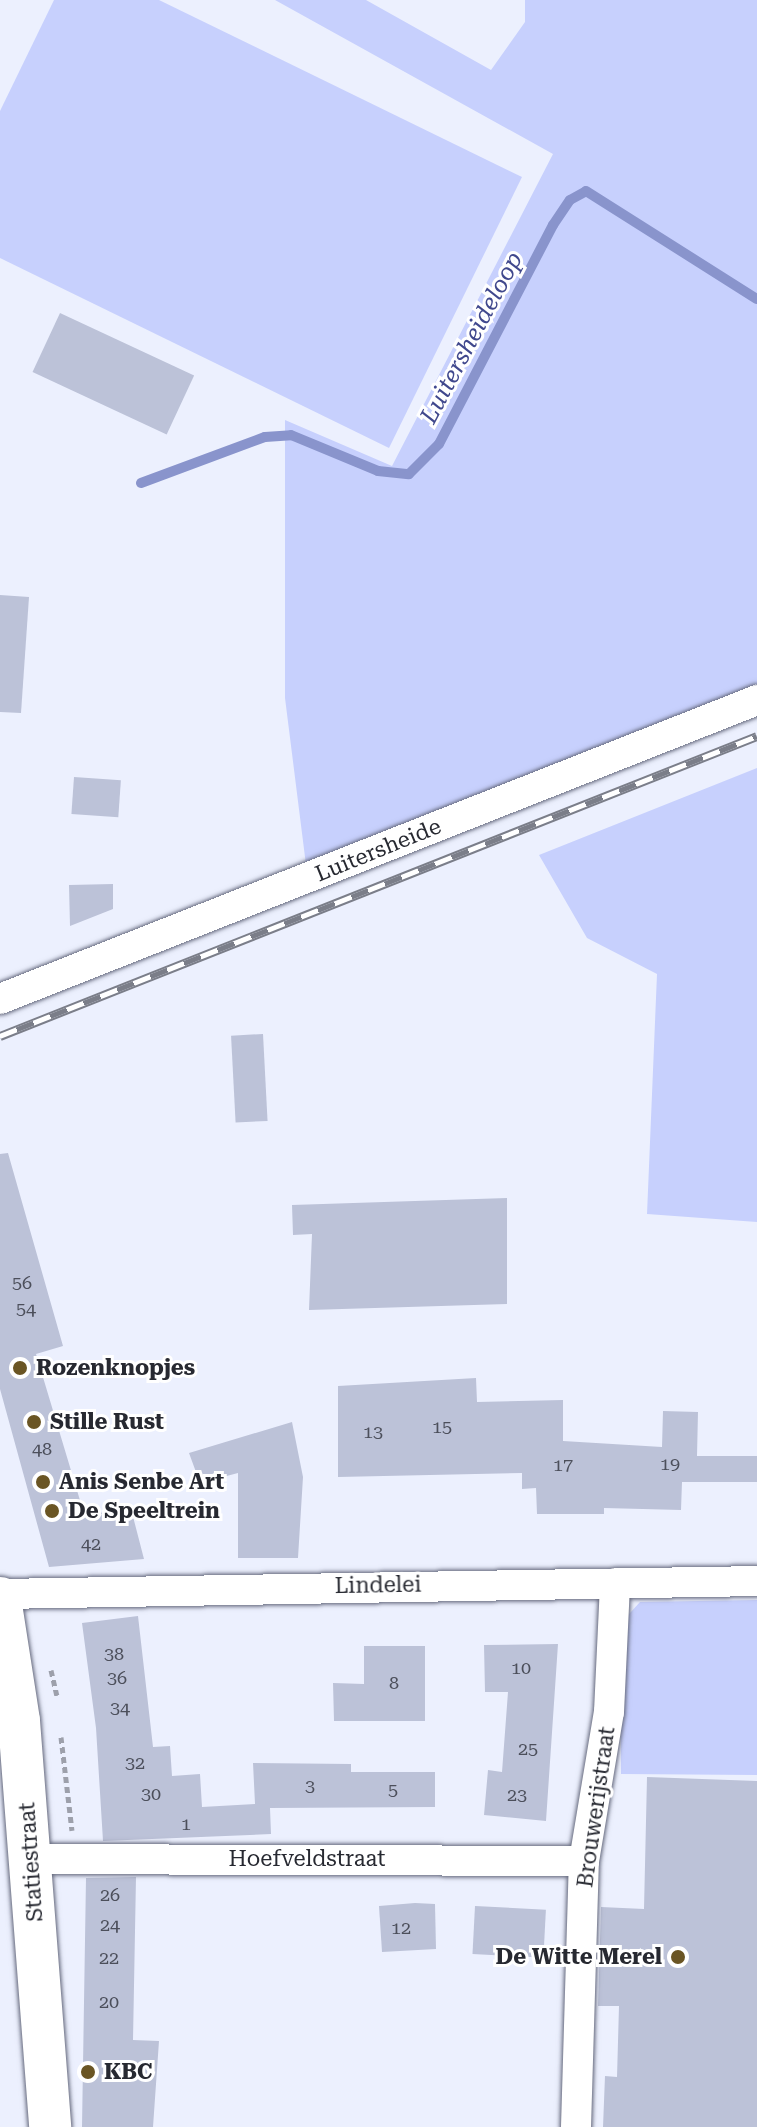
<!DOCTYPE html>
<html>
<head>
<meta charset="utf-8">
<style>
	body { margin:0 }
	#map { position:relative; width:757px; height:2127px; overflow:hidden; background:#ecf0fe; font-family:"Roboto Serif",serif }
	div>[style] { position:absolute }
	.green>* { inset:0; background:#c7d0fd }
	.stream>* { height:10px; margin:-5px; padding:0 5px; transform-origin:5px; border-radius:5px; background:#8994cc }
	.building>* { inset:0; background:#bcc2d8; transform-origin:0 0 }
	.path>* { height:5px; margin-top:-2.5px; transform-origin:0; background:repeating-linear-gradient(90deg,#9da0ab 0 6px,transparent 0 10px) }
	.roads { filter:drop-shadow(0 0 2px #666a7e) drop-shadow(0 0 2px #666a7e) }
	.street>* { height:30px; margin:-15px; padding:0 15px; transform-origin:15px; border-radius:15px; background:#fff }
	.secondary>* { height:42px; margin:-21px; padding:0 21px; transform-origin:21px; border-radius:21px; background:#fff }
	.rail>* { height:9px; margin-top:-4.5px; transform-origin:0; background:repeating-linear-gradient(90deg,#fff 0 18px,#7b7e89 0 36px); box-sizing:border-box; border-block:2px solid #7b7e89 }
	.dots>* { width:22px; height:22px; translate:-50% -50%; box-sizing:border-box; border:4px solid #fff; border-radius:50% }
	span { translate:-50% -50%; white-space:nowrap; text-align:center; line-height:1.15; -webkit-text-stroke:6px #fff; paint-order:stroke }
	.number-label { font-size:18px; color:#4c4f5b }
	.number-label span { -webkit-text-stroke-width:0 }
	.street-label { font-size:22px; color:#272931 }
	.poi-label { font-size:22px; color:#272931; font-weight:700 }
	.left { translate:0 -50%; text-align:left }
	.right { translate:-100% -50%; text-align:right }
	.water-label { font-size:24px; color:#40488d; font-style:italic }
</style>
</head>
<body>
<div id="map">
	<div class="green">
		<div style="clip-path:polygon(54px 0,159px 0,522px 177px,389px 448px,0 258px,0 111px)"></div>
		<div style="clip-path:polygon(275px 0,366px 0,491px 70px,525px 22px,525px 0,757px 0,757px 690px,306px 865px,285px 698px,285px 420px,392px 466px,553px 154px)"></div>
		<div style="clip-path:polygon(757px 768px,757px 1222px,647px 1214px,657px 974px,587px 938px,539px 855px)"></div>
		<div style="clip-path:polygon(757px 1600px,757px 1775px,621px 1774px,620px 1624px,640px 1602px)"></div>
	</div>
	<div class="stream">
		<div style="left:141px;top:483px;width:132px;rotate:-20.4deg"></div>
		<div style="left:265px;top:437px;width:26px;rotate:-4deg"></div>
		<div style="left:291px;top:435px;width:94px;rotate:22.5deg"></div>
		<div style="left:378px;top:471px;width:31px;rotate:6deg"></div>
		<div style="left:409px;top:474px;width:42px;rotate:-45deg"></div>
		<div style="left:439px;top:444px;width:247px;rotate:-62.5deg"></div>
		<div style="left:553px;top:225px;width:30px;rotate:-56deg"></div>
		<div style="left:570px;top:200px;width:18px;rotate:-29deg"></div>
		<div style="left:586px;top:191px;width:202px;rotate:32.3deg"></div>
	</div>
	<div class="building">
		<div style="left:60px;top:313px;width:148px;height:65px;rotate:25deg"></div>
		<div style="clip-path:polygon(0 595px,29px 597px,21px 713px,0 712px)"></div>
		<div style="left:74px;top:777px;width:47px;height:37px;rotate:4deg"></div>
		<div style="clip-path:polygon(113px 884px,113px 909px,70px 926px,69px 885px)"></div>
		<div style="left:263px;top:1034px;width:87px;height:32px;rotate:87deg"></div>
		<div style="clip-path:polygon(8px 1153px,63px 1346px,36px 1354px,85px 1517px,130px 1505px,144px 1559px,49px 1567px,0 1389px,0 1154px)"></div>
		<div style="clip-path:polygon(507px 1198px,507px 1304px,309px 1310px,312px 1234px,293px 1235px,292px 1205px)"></div>
		<div style="clip-path:polygon(476px 1378px,477px 1402px,563px 1400px,563px 1441px,662px 1447px,663px 1411px,698px 1412px,697px 1456px,757px 1456px,757px 1482px,682px 1482px,681px 1510px,604px 1508px,604px 1514px,537px 1514px,536px 1488px,522px 1489px,522px 1473px,338px 1477px,338px 1386px)"></div>
		<div style="clip-path:polygon(292px 1422px,303px 1477px,298px 1558px,238px 1558px,238px 1473px,200px 1483px,189px 1453px)"></div>
		<div style="clip-path:polygon(138px 1616px,153px 1747px,170px 1746px,172px 1776px,200px 1774px,202px 1807px,255px 1804px,253px 1763px,351px 1764px,351px 1772px,435px 1772px,435px 1807px,270px 1808px,271px 1834px,103px 1841px,96px 1728px,82px 1623px)"></div>
		<div style="clip-path:polygon(558px 1644px,546px 1821px,484px 1815px,488px 1770px,502px 1772px,508px 1692px,485px 1692px,484px 1645px)"></div>
		<div style="clip-path:polygon(364px 1646px,425px 1646px,425px 1721px,334px 1721px,333px 1683px,364px 1684px)"></div>
		<div style="clip-path:polygon(647px 1777px,757px 1781px,757px 2127px,603px 2127px,605px 2076px,617px 2077px,619px 2006px,598px 2006px,601px 1907px,644px 1909px)"></div>
		<div style="clip-path:polygon(136px 1877px,133px 2040px,159px 2041px,153px 2127px,82px 2127px,86px 1878px)"></div>
		<div style="clip-path:polygon(415px 1903px,435px 1904px,436px 1949px,382px 1952px,379px 1906px)"></div>
		<div style="left:475px;top:1906px;width:71px;height:48px;rotate:3deg"></div>
	</div>
	<div class="path">
		<div style="left:51px;top:1670px;width:26px;rotate:77deg"></div>
		<div style="left:61px;top:1737px;width:94px;rotate:83.3deg"></div>
	</div>
	<div class="roads">
		<div class="street">
			<div style="left:0;top:999px;width:814px;rotate:-21.55deg"></div>
			<div style="left:0;top:1594px;width:757px;rotate:-0.98deg"></div>
			<div style="left:31px;top:1859px;width:553px;rotate:0.21deg"></div>
			<div style="left:576px;top:2127px;width:266px;rotate:-88.3deg"></div>
			<div style="left:584px;top:1861px;width:151px;rotate:-80.5deg"></div>
			<div style="left:609px;top:1712px;width:129px;rotate:-87.3deg"></div>
		</div>
		<div class="secondary">
			<div style="left:0;top:1598px;width:124px;rotate:81.2deg"></div>
			<div style="left:19px;top:1721px;width:407px;rotate:85.6deg"></div>
		</div>
	</div>
	<div class="rail">
		<div style="left:0;top:1036px;width:814px;rotate:-21.62deg"></div>
	</div>
	<div class="dots">
		<div style="left:20px;top:1368px;background:#6a5524"></div>
		<div style="left:34px;top:1422px;background:#6a5524"></div>
		<div style="left:43px;top:1482px;background:#6a5524"></div>
		<div style="left:52px;top:1511px;background:#6a5524"></div>
		<div style="left:678px;top:1957px;background:#6a5524"></div>
		<div style="left:88px;top:2072px;background:#6a5524"></div>
	</div>
	<div class="number-label">
		<span style="left:22px;top:1283px">56</span>
		<span style="left:26px;top:1309px">54</span>
		<span style="left:442px;top:1427px">15</span>
		<span style="left:373px;top:1432px">13</span>
		<span style="left:42px;top:1449px">48</span>
		<span style="left:670px;top:1464px">19</span>
		<span style="left:563px;top:1465px">17</span>
		<span style="left:91px;top:1544px">42</span>
		<span style="left:114px;top:1654px">38</span>
		<span style="left:521px;top:1668px">10</span>
		<span style="left:117px;top:1678px">36</span>
		<span style="left:394px;top:1683px">8</span>
		<span style="left:120px;top:1708px">34</span>
		<span style="left:528px;top:1749px">25</span>
		<span style="left:135px;top:1763px">32</span>
		<span style="left:310px;top:1786px">3</span>
		<span style="left:393px;top:1790px">5</span>
		<span style="left:151px;top:1794px">30</span>
		<span style="left:517px;top:1795px">23</span>
		<span style="left:186px;top:1824px">1</span>
		<span style="left:110px;top:1895px">26</span>
		<span style="left:110px;top:1925px">24</span>
		<span style="left:401px;top:1928px">12</span>
		<span style="left:109px;top:1958px">22</span>
		<span style="left:109px;top:2002px">20</span>
	</div>
	<div class="street-label">
		<span style="left:378px;top:850px;rotate:-22deg">Luitersheide</span>
		<span style="left:378px;top:1585px;rotate:-1deg">Lindelei</span>
		<span style="left:596px;top:1807px;rotate:-82deg">Brouwerijstraat</span>
		<span style="left:307px;top:1859px">Hoefveldstraat</span>
		<span style="left:31px;top:1862px;rotate:-94deg">Statiestraat</span>
	</div>
	<div class="poi-label">
		<span class="left" style="left:36px;top:1368px">Rozenknopjes</span>
		<span class="left" style="left:50px;top:1422px">Stille Rust</span>
		<span class="left" style="left:59px;top:1482px">Anis Senbe Art</span>
		<span class="left" style="left:68px;top:1511px">De Speeltrein</span>
		<span class="right" style="left:662px;top:1957px">De Witte Merel</span>
		<span class="left" style="left:104px;top:2072px">KBC</span>
	</div>
	<div class="water-label">
		<span style="left:472px;top:338px;rotate:-62deg">Luitersheideloop</span>
	</div>
</div>
</body>
</html>
